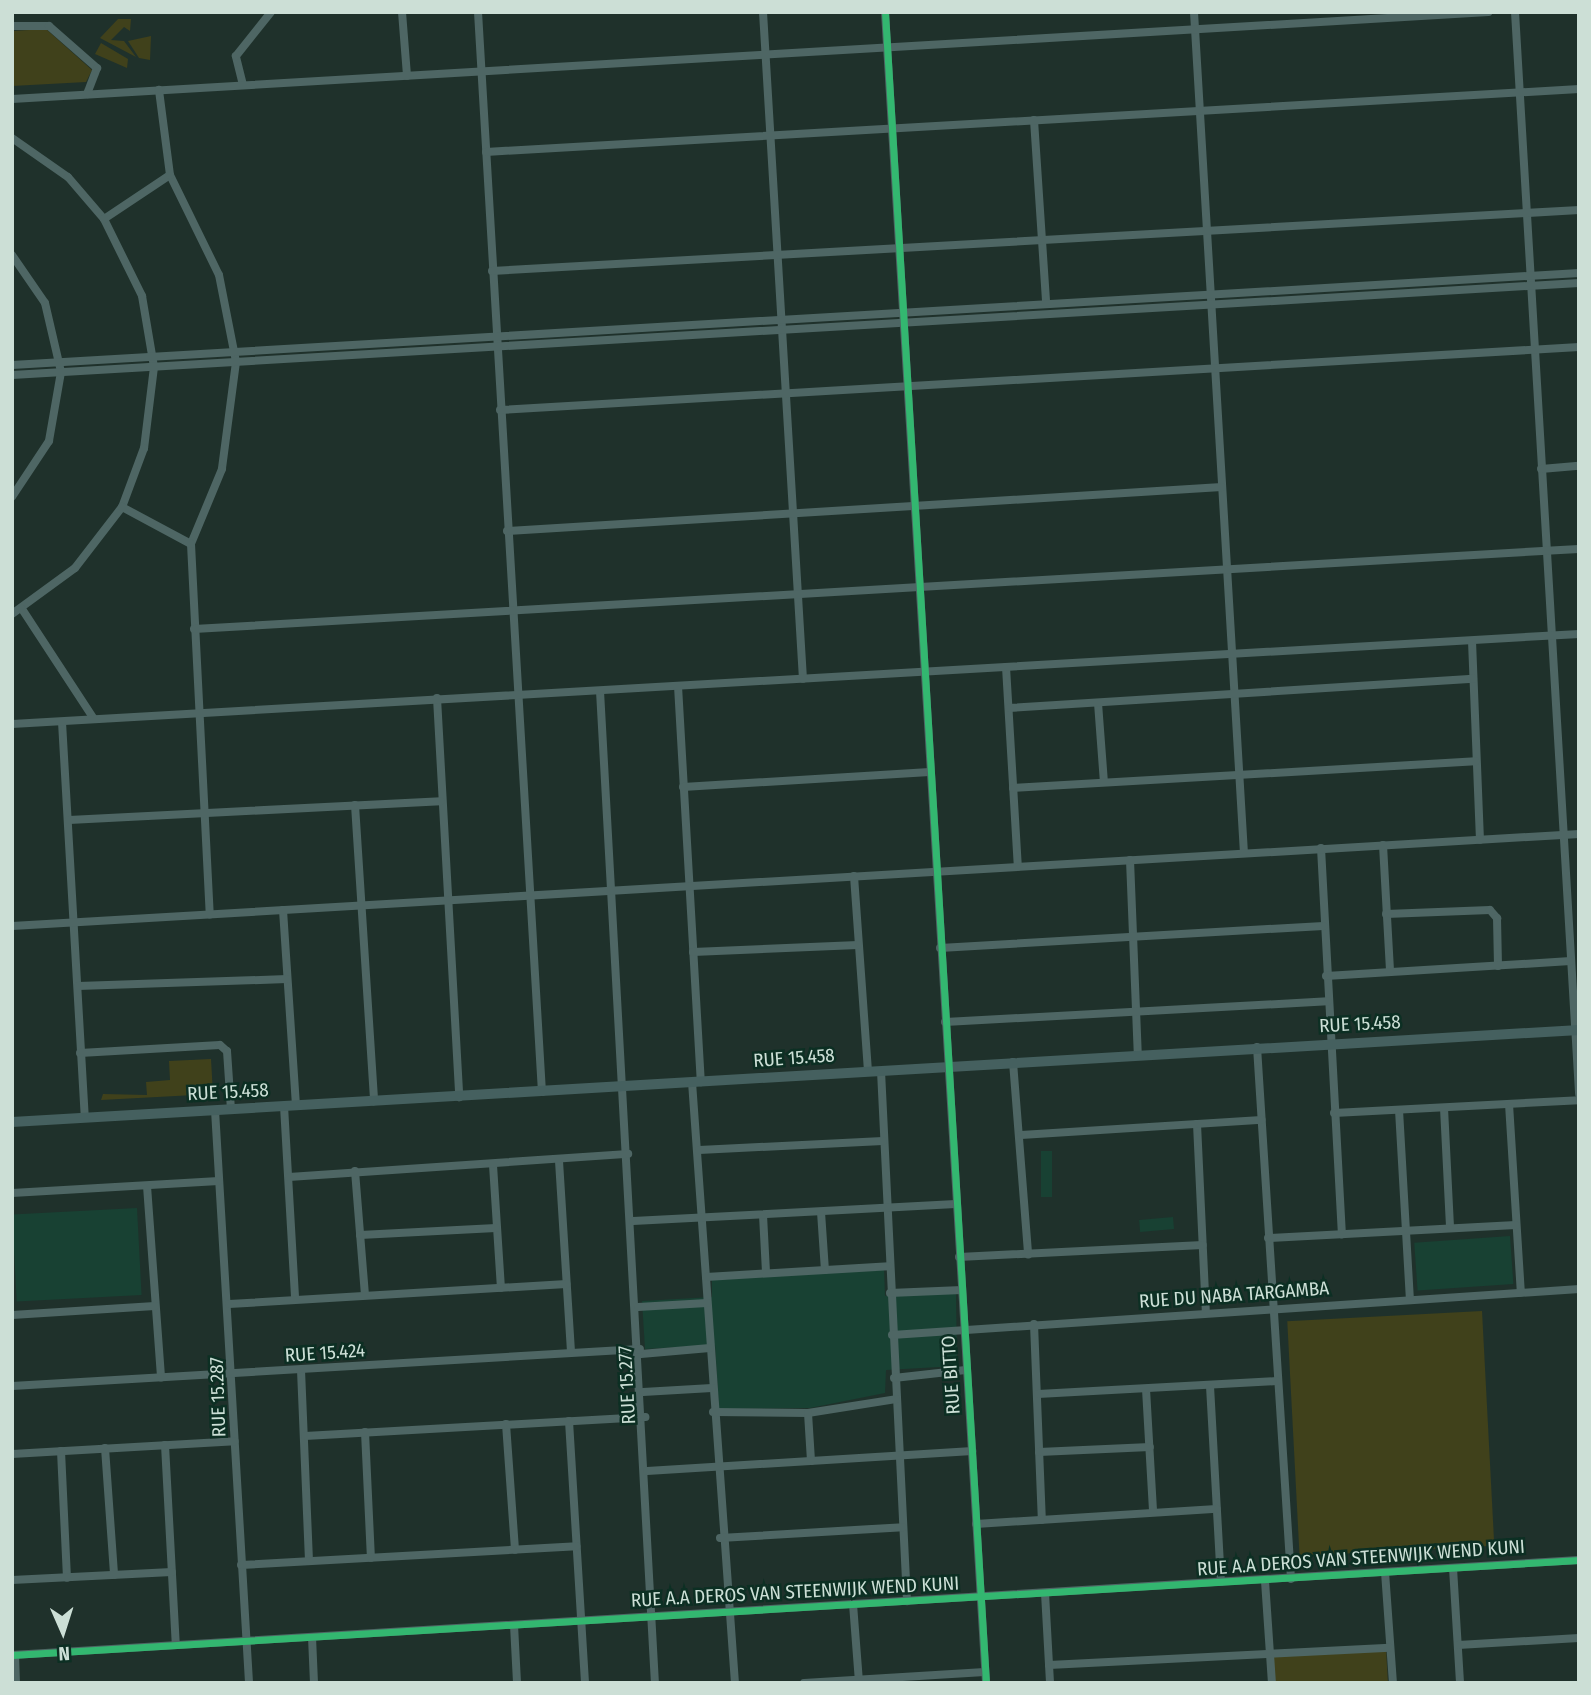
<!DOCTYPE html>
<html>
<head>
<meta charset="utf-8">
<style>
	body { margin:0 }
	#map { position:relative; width:1591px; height:1695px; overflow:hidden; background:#1f312b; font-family:"Fira Sans Condensed",sans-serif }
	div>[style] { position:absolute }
	.built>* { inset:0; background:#184133; transform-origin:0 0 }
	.green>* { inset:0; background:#40411b; transform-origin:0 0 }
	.minor>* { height:8px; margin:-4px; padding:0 4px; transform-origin:4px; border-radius:4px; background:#4e6664 }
	.secondary>* { height:10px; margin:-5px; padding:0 5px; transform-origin:5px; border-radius:5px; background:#45605f }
	.cycleway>* { height:7px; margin:-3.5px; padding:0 3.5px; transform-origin:3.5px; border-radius:3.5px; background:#33b770 }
	span { translate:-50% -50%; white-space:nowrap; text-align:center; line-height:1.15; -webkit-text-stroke:5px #0c2f23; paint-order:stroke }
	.street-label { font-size:19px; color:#ccdfd6 }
	.frame { position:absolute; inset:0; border:14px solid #ccdfd6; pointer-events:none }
	.north { position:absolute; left:28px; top:1597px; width:70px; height:70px; -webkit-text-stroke:5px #0c2f23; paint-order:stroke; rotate:177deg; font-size:19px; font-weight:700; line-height:28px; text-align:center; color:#ccdfd6 }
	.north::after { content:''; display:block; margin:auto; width:24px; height:32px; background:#ccdfd6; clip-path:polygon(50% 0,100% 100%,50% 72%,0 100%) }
</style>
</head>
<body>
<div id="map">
	<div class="built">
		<div style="left:1041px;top:1151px;width:11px;height:46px"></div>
		<div style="left:137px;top:1208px;width:87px;height:125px;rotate:87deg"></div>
		<div style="left:1173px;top:1217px;width:12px;height:34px;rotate:85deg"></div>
		<div style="left:1510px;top:1236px;width:48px;height:96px;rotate:86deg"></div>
		<div style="clip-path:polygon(884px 1268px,885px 1296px,956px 1293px,957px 1366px,886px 1370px,885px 1393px,810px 1408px,719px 1409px,715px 1345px,645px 1349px,642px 1301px,712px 1297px,712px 1279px)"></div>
	</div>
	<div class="green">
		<div style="clip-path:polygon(118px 19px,131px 19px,130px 31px,124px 27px,111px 40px,124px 41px,136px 57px,100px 38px)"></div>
		<div style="clip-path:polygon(46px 29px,92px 70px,86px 82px,12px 86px,12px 31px)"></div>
		<div style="clip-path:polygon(151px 36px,150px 60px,139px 58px,128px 41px)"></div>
		<div style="clip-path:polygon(101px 43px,128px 59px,127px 68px,95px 54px)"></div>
		<div style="clip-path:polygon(211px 1059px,213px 1094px,101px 1100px,103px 1094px,147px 1095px,146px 1082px,170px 1080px,169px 1061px)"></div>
		<div style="left:1482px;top:1311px;width:235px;height:195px;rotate:87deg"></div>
		<div style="clip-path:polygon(1386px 1649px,1388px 1683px,1274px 1683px,1272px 1656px)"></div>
	</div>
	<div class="minor">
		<div style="left:402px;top:12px;width:64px;rotate:85.5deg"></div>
		<div style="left:478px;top:12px;width:1082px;rotate:86.61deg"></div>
		<div style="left:763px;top:12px;width:668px;rotate:86.57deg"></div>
		<div style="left:885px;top:12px;width:1674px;rotate:86.54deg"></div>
		<div style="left:1194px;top:12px;width:842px;rotate:86.6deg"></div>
		<div style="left:1515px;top:12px;width:1084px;rotate:86.61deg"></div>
		<div style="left:12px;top:26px;width:37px"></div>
		<div style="left:49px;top:26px;width:64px;rotate:41.2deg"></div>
		<div style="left:97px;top:68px;width:28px;rotate:111deg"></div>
		<div style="left:243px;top:85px;width:30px;rotate:-104deg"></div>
		<div style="left:236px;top:56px;width:56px;rotate:-51.5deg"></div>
		<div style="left:12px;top:99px;width:1479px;rotate:-3.37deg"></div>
		<div style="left:1034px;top:120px;width:183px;rotate:86.2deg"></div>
		<div style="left:12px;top:138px;width:68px;rotate:34.9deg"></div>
		<div style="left:68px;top:177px;width:55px;rotate:49.4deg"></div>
		<div style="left:104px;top:219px;width:86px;rotate:63.7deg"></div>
		<div style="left:142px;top:296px;width:72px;rotate:80.4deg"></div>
		<div style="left:154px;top:367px;width:82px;rotate:97deg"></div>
		<div style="left:144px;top:448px;width:63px;rotate:110.4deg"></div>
		<div style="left:122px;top:507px;width:77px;rotate:127.6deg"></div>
		<div style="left:75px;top:568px;width:78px;rotate:143.9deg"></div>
		<div style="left:486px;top:152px;width:1095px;rotate:-3.3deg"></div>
		<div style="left:170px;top:175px;width:111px;rotate:63.9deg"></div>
		<div style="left:219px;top:275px;width:89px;rotate:78.9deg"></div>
		<div style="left:236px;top:362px;width:108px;rotate:97.5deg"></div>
		<div style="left:222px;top:469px;width:81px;rotate:112.5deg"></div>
		<div style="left:191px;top:544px;width:371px;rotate:87.1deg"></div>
		<div style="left:104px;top:219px;width:79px;rotate:-33.7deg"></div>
		<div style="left:170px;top:175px;width:86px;rotate:-97.4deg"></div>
		<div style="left:12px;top:255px;width:58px;rotate:55.5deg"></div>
		<div style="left:45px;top:303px;width:71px;rotate:76.9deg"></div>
		<div style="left:61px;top:372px;width:70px;rotate:99.9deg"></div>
		<div style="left:49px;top:441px;width:67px;rotate:123.5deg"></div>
		<div style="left:492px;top:271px;width:1089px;rotate:-3.21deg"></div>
		<div style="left:12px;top:365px;width:1570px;rotate:-3.36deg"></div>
		<div style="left:12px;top:375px;width:1570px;rotate:-3.36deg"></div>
		<div style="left:500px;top:410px;width:1081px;rotate:-3.34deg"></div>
		<div style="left:1541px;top:469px;width:38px;rotate:-5deg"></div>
		<div style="left:122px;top:507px;width:78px;rotate:28.2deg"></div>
		<div style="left:507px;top:531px;width:716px;rotate:-3.52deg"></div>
		<div style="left:22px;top:609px;width:131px;rotate:56.8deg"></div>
		<div style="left:194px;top:629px;width:1387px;rotate:-3.31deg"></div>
		<div style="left:1472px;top:641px;width:199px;rotate:87.7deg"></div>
		<div style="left:1006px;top:667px;width:200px;rotate:86.6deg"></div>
		<div style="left:678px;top:686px;width:397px;rotate:86.7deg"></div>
		<div style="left:600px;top:691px;width:994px;rotate:86.83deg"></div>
		<div style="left:437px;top:698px;width:400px;rotate:86.8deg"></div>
		<div style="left:1098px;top:703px;width:79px;rotate:85.7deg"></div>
		<div style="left:1009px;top:708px;width:465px;rotate:-3.6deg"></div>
		<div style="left:62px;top:722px;width:396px;rotate:86.7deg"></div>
		<div style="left:12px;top:724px;width:1570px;rotate:-3.29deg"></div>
		<div style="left:683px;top:787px;width:247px;rotate:-3.5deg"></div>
		<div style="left:1013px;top:788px;width:463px;rotate:-3.3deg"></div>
		<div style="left:355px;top:805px;width:297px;rotate:86.3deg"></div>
		<div style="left:69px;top:820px;width:372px;rotate:-2.9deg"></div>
		<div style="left:1383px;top:845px;width:127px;rotate:86.8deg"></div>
		<div style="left:1321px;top:848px;width:387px;rotate:86.9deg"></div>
		<div style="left:1130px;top:860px;width:195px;rotate:87.7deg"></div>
		<div style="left:854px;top:876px;width:196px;rotate:85.9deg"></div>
		<div style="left:283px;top:910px;width:195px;rotate:86.2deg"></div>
		<div style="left:1386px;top:914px;width:104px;rotate:-2.2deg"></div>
		<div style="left:1490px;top:910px;width:11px;rotate:49deg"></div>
		<div style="left:1497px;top:918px;width:48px;rotate:88.8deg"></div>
		<div style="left:12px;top:926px;width:1570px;rotate:-3.36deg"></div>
		<div style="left:940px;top:948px;width:384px;rotate:-3.3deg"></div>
		<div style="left:693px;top:952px;width:165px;rotate:-2.4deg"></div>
		<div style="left:1326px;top:976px;width:245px;rotate:-3.5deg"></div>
		<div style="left:78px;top:986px;width:209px;rotate:-1.9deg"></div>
		<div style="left:945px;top:1022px;width:383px;rotate:-3.1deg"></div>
		<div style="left:1257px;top:1047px;width:533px;rotate:86.34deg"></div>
		<div style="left:80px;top:1053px;width:140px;rotate:-3.3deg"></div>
		<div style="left:220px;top:1045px;width:9px;rotate:41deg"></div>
		<div style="left:227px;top:1051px;width:58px;rotate:86.1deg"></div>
		<div style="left:1013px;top:1062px;width:193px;rotate:85.5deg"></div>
		<div style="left:881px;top:1071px;width:531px;rotate:87.19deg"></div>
		<div style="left:692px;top:1082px;width:603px;rotate:85.91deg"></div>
		<div style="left:1509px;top:1104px;width:189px;rotate:86.4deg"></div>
		<div style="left:284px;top:1106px;width:193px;rotate:86.7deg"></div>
		<div style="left:1444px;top:1108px;width:120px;rotate:87.1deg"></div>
		<div style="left:215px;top:1110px;width:574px;rotate:86.6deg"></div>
		<div style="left:1399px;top:1110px;width:190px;rotate:86.7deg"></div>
		<div style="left:1334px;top:1113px;width:245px;rotate:-3deg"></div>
		<div style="left:1197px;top:1124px;width:189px;rotate:87.3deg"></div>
		<div style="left:1021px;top:1135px;width:241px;rotate:-3.6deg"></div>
		<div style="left:699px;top:1150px;width:184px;rotate:-2.8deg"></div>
		<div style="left:559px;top:1161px;width:192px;rotate:86.4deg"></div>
		<div style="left:493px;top:1165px;width:123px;rotate:86.3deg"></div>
		<div style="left:355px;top:1171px;width:123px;rotate:85.4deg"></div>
		<div style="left:289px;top:1177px;width:340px;rotate:-3.9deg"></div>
		<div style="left:147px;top:1186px;width:192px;rotate:85.8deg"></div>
		<div style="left:12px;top:1193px;width:207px;rotate:-3.3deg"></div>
		<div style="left:821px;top:1212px;width:58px;rotate:86.1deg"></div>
		<div style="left:763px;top:1215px;width:58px;rotate:87deg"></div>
		<div style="left:633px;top:1221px;width:323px;rotate:-3deg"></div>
		<div style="left:360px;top:1235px;width:136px;rotate:-2.9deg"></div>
		<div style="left:1268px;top:1238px;width:248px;rotate:-3deg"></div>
		<div style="left:959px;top:1257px;width:244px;rotate:-2.8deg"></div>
		<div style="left:706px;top:1277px;width:183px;rotate:-3.4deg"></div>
		<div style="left:890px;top:1293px;width:72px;rotate:-2.4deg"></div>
		<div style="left:229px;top:1304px;width:338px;rotate:-3.4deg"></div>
		<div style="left:638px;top:1307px;width:69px;rotate:-3.3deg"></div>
		<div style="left:12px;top:1315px;width:143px;rotate:-3.6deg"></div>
		<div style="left:1034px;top:1324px;width:196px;rotate:87.7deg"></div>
		<div style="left:892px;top:1335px;width:689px;rotate:-3.83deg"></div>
		<div style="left:641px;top:1354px;width:69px;rotate:-5deg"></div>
		<div style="left:301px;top:1370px;width:191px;rotate:87.6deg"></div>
		<div style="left:894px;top:1378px;width:72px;rotate:-6.3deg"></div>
		<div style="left:12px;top:1386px;width:629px;rotate:-3.37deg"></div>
		<div style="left:1210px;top:1386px;width:196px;rotate:86.8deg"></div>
		<div style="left:1146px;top:1389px;width:122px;rotate:86.7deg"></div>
		<div style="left:643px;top:1392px;width:69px;rotate:-3.3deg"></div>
		<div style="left:1038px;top:1394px;width:239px;rotate:-3.1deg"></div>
		<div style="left:713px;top:1412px;width:95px;rotate:0.6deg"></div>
		<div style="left:808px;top:1413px;width:89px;rotate:-9deg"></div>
		<div style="left:808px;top:1413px;width:48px;rotate:86.4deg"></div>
		<div style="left:569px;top:1421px;width:262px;rotate:86.5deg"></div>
		<div style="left:506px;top:1424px;width:126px;rotate:85.9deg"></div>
		<div style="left:365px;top:1432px;width:126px;rotate:87.3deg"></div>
		<div style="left:305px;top:1436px;width:341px;rotate:-3.2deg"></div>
		<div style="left:165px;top:1445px;width:200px;rotate:86.9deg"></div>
		<div style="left:105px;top:1448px;width:127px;rotate:85.9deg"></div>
		<div style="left:61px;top:1451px;width:127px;rotate:87.3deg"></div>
		<div style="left:1039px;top:1452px;width:111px;rotate:-2.6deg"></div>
		<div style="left:12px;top:1454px;width:223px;rotate:-3.3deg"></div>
		<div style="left:647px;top:1471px;width:326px;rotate:-3.5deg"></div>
		<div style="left:976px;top:1524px;width:241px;rotate:-3.6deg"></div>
		<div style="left:720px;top:1538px;width:183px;rotate:-3.4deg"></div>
		<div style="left:241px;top:1565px;width:336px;rotate:-3.2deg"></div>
		<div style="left:1453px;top:1568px;width:115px;rotate:86.5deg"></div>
		<div style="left:1385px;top:1572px;width:111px;rotate:85.9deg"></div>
		<div style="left:12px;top:1580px;width:160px;rotate:-2.9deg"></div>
		<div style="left:1265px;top:1581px;width:102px;rotate:86.1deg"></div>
		<div style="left:1045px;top:1593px;width:90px;rotate:86.8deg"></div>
		<div style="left:853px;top:1604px;width:78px;rotate:85.6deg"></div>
		<div style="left:514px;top:1625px;width:58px;rotate:87deg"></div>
		<div style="left:312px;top:1637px;width:46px;rotate:87.5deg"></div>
		<div style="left:1458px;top:1645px;width:121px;rotate:-3.3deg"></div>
		<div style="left:12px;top:1655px;width:1570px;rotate:-3.47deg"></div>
		<div style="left:15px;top:1655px;width:28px;rotate:88deg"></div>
		<div style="left:1049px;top:1665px;width:341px;rotate:-2.9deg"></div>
		<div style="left:804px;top:1683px;width:181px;rotate:-3.5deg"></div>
	</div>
	<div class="secondary">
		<div style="left:12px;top:1122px;width:1570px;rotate:-3.36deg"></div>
	</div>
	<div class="cycleway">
		<div style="left:885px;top:12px;width:1674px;rotate:86.54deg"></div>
		<div style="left:12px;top:1655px;width:1570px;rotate:-3.47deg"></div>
	</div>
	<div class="street-label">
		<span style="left:1360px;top:1024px;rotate:-3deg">RUE 15.458</span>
		<span style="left:794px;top:1058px;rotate:-4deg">RUE 15.458</span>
		<span style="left:228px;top:1092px;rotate:-3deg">RUE 15.458</span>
		<span style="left:1234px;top:1295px;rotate:-4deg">RUE DU NABA TARGAMBA</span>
		<span style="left:325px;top:1353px;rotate:-4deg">RUE 15.424</span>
		<span style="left:951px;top:1375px;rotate:-94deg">RUE BITTO</span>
		<span style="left:627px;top:1385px;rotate:-93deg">RUE 15.277</span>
		<span style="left:218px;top:1397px;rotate:-92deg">RUE 15.287</span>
		<span style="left:1361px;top:1558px;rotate:-4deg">RUE A.A DEROS VAN STEENWIJK WEND KUNI</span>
		<span style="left:795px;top:1592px;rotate:-3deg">RUE A.A DEROS VAN STEENWIJK WEND KUNI</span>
	</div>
	<div class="frame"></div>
	<div class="north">N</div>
</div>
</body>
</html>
